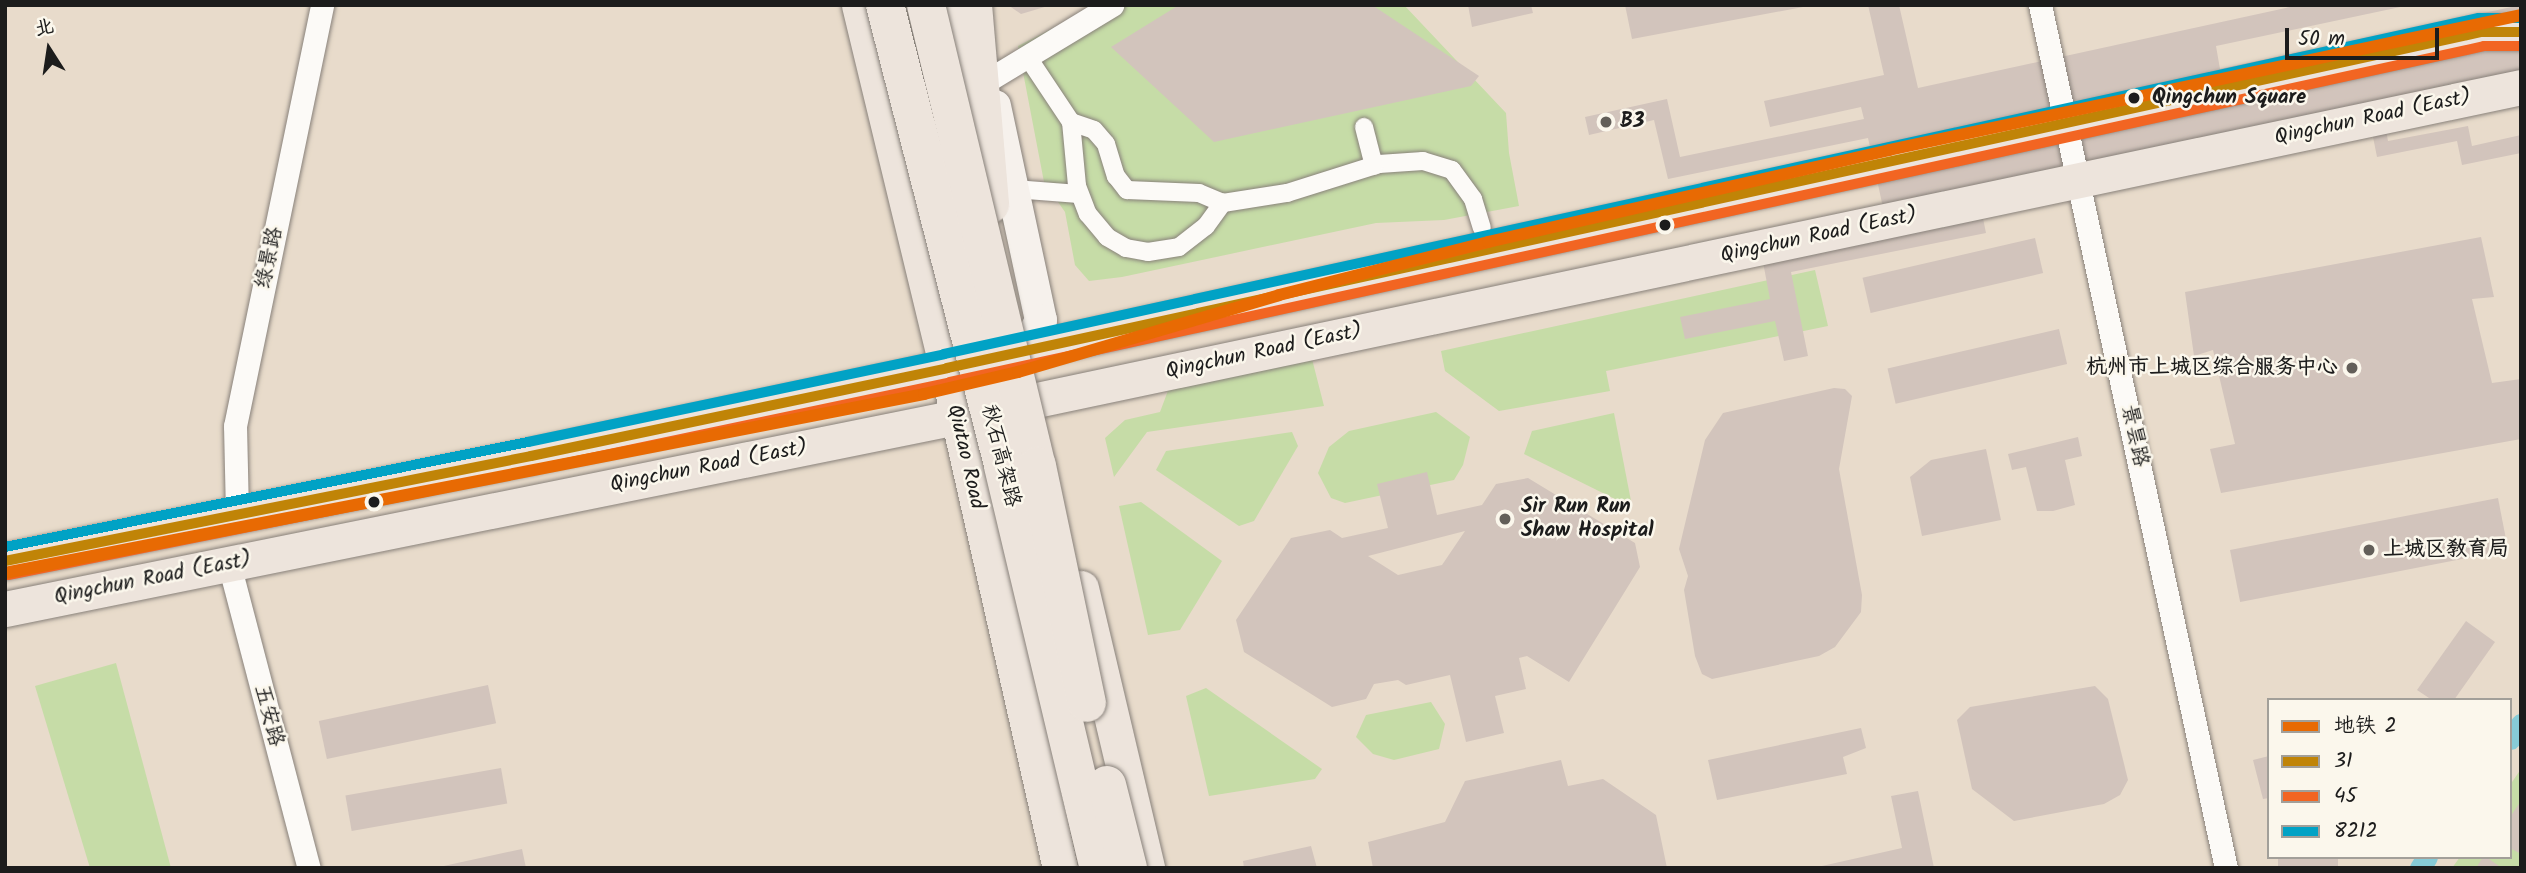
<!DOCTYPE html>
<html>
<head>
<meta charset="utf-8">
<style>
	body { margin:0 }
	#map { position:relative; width:2526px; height:873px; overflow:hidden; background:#e8dbcb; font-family:Kalam,"LXGW WenKai TC",sans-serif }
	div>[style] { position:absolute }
	.green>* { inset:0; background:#c6dca7 }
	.canal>* { height:21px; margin:-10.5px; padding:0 10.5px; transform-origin:10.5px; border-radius:10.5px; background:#87cbd7 }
	.building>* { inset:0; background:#d2c4bc; transform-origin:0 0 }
	.roads { filter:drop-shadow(0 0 2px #88817a) drop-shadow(0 0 2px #88817a) }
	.pedestrian>* { height:18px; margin:-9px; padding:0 9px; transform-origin:9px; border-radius:9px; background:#fcfaf7 }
	.minor>* { height:23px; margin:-11.5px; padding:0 11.5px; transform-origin:11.5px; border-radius:11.5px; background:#fcfaf7 }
	.secondary>* { height:32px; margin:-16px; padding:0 16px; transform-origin:16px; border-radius:16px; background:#f6f1ec }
	.primary>* { height:35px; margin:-17.5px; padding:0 17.5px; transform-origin:17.5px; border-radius:17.5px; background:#ede4dc }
	.trunk>* { height:38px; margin:-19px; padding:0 19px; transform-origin:19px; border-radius:19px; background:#ede4dc }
	.bridges { filter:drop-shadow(0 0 2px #88817a) drop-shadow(0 0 2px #88817a) }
	.trunk-bridge>* { height:38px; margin:-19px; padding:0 19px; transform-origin:19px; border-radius:19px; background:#ede4dc }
	.bus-1>* { height:10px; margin:-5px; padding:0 5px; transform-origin:5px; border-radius:5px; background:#c08407 }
	.bus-2>* { height:10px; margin:-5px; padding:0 5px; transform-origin:5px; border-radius:5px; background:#f26522 }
	.bus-3>* { height:10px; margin:-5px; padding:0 5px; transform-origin:5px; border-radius:5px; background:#01a2c5 }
	.metro-1>* { height:12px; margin:-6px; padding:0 6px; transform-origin:6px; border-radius:6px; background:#e86a03 }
	.dots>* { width:19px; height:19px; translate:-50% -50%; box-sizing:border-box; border:4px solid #fbf7ec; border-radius:50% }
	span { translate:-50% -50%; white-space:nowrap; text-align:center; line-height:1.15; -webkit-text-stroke:5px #fbf7ec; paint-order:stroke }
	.stop-label { font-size:21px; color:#1c1c1c; font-weight:700 }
	.left { translate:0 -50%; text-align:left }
	.street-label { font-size:21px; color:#1c1c1c }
	.poi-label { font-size:21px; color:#1c1c1c; font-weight:700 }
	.right { translate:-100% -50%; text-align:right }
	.frame { position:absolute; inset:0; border:7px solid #1c1c1c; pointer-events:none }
	.legend { position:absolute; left:2267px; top:698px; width:245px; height:161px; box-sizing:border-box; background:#fbf7ec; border:2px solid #a29f99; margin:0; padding:9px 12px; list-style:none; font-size:21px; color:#1c1c1c }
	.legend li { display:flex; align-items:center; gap:14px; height:35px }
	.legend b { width:35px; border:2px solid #a29f99 }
	.north { position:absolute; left:14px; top:14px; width:70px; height:70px; -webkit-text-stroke:5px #fbf7ec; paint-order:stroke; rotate:348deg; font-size:19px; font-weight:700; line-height:28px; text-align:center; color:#1c1c1c }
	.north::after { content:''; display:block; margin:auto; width:24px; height:32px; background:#1c1c1c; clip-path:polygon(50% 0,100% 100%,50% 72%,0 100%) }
	.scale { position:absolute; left:2285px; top:28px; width:154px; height:32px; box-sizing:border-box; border:4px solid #1c1c1c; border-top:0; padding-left:9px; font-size:21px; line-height:24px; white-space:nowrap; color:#1c1c1c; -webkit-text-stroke:5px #fbf7ec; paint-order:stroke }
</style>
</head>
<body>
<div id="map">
	<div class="green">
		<div style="clip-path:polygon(1098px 5px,1404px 5px,1506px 113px,1509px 153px,1519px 206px,1444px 220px,1376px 223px,1122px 277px,1089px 281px,1075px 265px,1065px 212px,1044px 182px,1018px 46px)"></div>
		<div style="clip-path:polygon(1815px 270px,1828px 326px,1606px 371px,1610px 391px,1499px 411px,1445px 371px,1441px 351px)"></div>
		<div style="clip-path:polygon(1312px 359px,1324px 406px,1147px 432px,1114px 477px,1105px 438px,1125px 420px,1160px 412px,1169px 388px)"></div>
		<div style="clip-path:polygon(1436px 412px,1470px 437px,1463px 465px,1454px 480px,1345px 503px,1331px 498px,1318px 473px,1329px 447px,1349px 431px)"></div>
		<div style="clip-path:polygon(1614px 413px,1631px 501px,1621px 502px,1524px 454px,1532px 431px)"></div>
		<div style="clip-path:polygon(1292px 432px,1298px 446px,1254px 521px,1239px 526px,1156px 470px,1166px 451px)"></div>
		<div style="clip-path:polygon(1141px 502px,1222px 561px,1180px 630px,1148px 635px,1119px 506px)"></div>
		<div style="clip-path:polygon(116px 663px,171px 868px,90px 868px,35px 686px)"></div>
		<div style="clip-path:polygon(1206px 688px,1322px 769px,1315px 779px,1209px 796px,1186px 696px)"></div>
		<div style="clip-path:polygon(1431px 702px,1445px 724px,1439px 749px,1394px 760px,1373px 754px,1356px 737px,1366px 715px)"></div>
		<div style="clip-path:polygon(2521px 769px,2521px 868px,2452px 868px,2460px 857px,2510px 857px,2510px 785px)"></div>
	</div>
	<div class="canal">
		<div style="left:2510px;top:739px;width:19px;rotate:-54deg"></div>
		<div style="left:2420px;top:868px;width:13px;rotate:-58deg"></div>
	</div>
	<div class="building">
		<div style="clip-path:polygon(1008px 5px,1048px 5px,1048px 6px,1021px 14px)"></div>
		<div style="clip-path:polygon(1179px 5px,1372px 5px,1479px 76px,1471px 86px,1214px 142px,1111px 47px)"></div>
		<div style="clip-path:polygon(1468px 5px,1531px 5px,1533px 13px,1472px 27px)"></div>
		<div style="clip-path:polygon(1625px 5px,1803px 5px,1803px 7px,1632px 39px)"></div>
		<div style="clip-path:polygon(1868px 5px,1899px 5px,1918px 88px,2299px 5px,2405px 6px,2216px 46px,2220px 69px,2521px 5px,2521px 85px,2383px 114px,2388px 141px,2468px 126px,2472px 146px,2521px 135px,2521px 153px,2462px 165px,2457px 141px,2377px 157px,2369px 117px,1979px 198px,1986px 233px,1791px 272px,1808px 356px,1784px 361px,1775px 321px,1685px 339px,1680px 317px,1770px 299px,1762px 257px,1885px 217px,1868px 138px,1668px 179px,1654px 120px,1589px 135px,1585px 117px,1667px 99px,1680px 157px,1864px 119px,1861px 107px,1770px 127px,1764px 101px,1884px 75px)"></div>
		<div style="clip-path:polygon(2481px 237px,2494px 297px,2472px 299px,2492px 383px,2521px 379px,2521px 439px,2221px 493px,2210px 449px,2235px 444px,2213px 350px,2194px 356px,2185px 292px)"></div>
		<div style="left:2035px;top:238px;width:36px;height:177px;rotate:77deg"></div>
		<div style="left:2059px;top:329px;width:36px;height:176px;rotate:77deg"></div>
		<div style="clip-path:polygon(1834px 388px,1845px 389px,1852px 396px,1839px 469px,1862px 595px,1861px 612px,1835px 647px,1819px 656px,1712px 679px,1702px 674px,1695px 656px,1684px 590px,1688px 576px,1679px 549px,1705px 440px,1723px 413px)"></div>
		<div style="clip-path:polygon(2078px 437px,2082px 456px,2065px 460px,2075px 505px,2053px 511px,2037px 511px,2026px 467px,2012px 470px,2008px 454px)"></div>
		<div style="clip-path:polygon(1986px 449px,2001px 520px,1922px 536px,1910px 477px,1931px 460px)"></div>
		<div style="clip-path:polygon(evenodd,1427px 472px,1437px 515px,1482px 505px,1496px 484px,1528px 478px,1635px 543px,1640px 567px,1569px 682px,1527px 656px,1519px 658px,1526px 689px,1495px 696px,1504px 733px,1466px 742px,1450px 675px,1406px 685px,1398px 680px,1374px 684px,1366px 699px,1332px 707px,1244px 652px,1236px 620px,1291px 538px,1330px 530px,1342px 538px,1388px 528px,1377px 484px,1427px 472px,1465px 531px,1442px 565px,1398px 575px,1368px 556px,1465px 531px)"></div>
		<div style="left:2498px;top:498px;width:53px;height:273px;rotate:79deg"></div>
		<div style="clip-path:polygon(2466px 621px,2495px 642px,2454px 700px,2432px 700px,2417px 690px)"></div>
		<div style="left:488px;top:685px;width:39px;height:173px;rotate:78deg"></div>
		<div style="clip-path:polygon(2095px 686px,2108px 699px,2128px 780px,2120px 795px,2104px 804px,2014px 821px,1972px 789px,1957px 720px,1970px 707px)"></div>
		<div style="clip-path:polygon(1861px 728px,1866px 748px,1843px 757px,1847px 774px,1717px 800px,1708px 760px)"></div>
		<div style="clip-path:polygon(2269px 756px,2269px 798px,2263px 799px,2253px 760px)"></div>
		<div style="clip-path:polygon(1561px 760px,1568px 786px,1603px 779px,1656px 815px,1667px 868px,1373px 868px,1368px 842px,1445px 822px,1465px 781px)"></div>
		<div style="left:501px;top:768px;width:36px;height:158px;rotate:80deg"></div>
		<div style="clip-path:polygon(1918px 791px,1934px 868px,1813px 868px,1902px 848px,1891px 796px)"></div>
		<div style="clip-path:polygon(2521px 801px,2521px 854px,2510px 848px,2510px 817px)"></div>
		<div style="clip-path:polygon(1311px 846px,1317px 868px,1244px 868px,1243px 861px)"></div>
		<div style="clip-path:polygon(522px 849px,526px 868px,439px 868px,439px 867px)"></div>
		<div style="left:2278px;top:857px;width:60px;height:11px"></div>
		<div style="clip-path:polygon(2483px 857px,2486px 857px,2502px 868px,2476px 868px)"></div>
	</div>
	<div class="roads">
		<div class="pedestrian">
			<div style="left:1027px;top:56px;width:79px;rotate:56.3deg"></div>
			<div style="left:1071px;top:122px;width:64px;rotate:84.6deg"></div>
			<div style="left:1077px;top:186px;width:30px;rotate:69deg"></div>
			<div style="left:1088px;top:214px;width:30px;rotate:50deg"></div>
			<div style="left:1107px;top:237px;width:22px;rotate:30deg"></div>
			<div style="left:1126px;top:248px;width:22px;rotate:10deg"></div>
			<div style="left:1148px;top:252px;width:31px;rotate:-9deg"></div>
			<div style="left:1179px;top:247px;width:34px;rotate:-38deg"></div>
			<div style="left:1206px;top:226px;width:29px;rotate:-54deg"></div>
			<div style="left:1223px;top:203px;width:65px;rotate:-8.9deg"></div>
			<div style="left:1287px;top:193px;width:96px;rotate:-17.5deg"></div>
			<div style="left:1379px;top:164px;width:44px;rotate:-3.9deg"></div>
			<div style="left:1423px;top:161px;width:30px;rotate:17deg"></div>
			<div style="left:1452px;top:170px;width:36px;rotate:54deg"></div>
			<div style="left:1473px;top:199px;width:30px;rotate:73deg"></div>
			<div style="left:1071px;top:122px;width:24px;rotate:19deg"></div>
			<div style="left:1094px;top:130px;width:18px;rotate:49deg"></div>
			<div style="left:1106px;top:144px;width:34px;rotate:73deg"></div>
			<div style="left:1116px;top:176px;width:18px;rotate:52deg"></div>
			<div style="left:1127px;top:190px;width:72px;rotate:2.4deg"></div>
			<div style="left:1199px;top:193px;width:26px;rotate:23deg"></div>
			<div style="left:1364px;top:127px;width:40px;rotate:75.6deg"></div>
			<div style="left:1027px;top:190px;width:52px;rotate:4.4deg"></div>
		</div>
		<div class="minor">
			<div style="left:2040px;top:5px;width:883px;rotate:77.84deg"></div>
			<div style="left:990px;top:79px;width:143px;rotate:-31.2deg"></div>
			<div style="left:237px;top:513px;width:87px;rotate:-91.3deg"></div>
			<div style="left:235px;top:426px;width:430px;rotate:-78.3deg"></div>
			<div style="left:229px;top:564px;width:314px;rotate:75.3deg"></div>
		</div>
		<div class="secondary">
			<div style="left:995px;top:106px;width:219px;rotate:77.9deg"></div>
			<div style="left:1041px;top:320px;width:35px;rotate:117deg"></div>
		</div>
		<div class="primary">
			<div style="left:859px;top:5px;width:374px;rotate:76.4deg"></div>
			<div style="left:947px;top:368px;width:513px;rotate:77.27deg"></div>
			<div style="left:951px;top:5px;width:69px;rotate:78.4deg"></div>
			<div style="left:5px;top:561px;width:536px;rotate:-11.29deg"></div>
			<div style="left:531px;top:456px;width:425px;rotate:-11.9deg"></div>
			<div style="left:947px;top:368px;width:1571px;rotate:-12.35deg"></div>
			<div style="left:2482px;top:32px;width:39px"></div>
			<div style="left:1081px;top:588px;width:288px;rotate:76.7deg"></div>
			<div style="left:5px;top:609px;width:970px;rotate:-11.41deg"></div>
			<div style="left:956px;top:417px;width:1599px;rotate:-11.91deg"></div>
		</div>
		<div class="trunk">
			<div style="left:973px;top:5px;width:200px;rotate:85.1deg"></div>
		</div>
	</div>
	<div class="bridges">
		<div class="trunk-bridge">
			<div style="left:885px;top:5px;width:476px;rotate:75.6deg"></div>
			<div style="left:1003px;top:466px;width:413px;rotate:76.6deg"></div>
			<div style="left:926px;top:5px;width:474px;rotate:76.5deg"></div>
			<div style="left:1037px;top:466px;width:242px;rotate:78.1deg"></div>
			<div style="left:1107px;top:785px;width:86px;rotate:75.8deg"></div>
		</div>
	</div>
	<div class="bus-1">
		<div style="left:5px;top:561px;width:536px;rotate:-11.29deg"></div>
		<div style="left:531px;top:456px;width:425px;rotate:-11.9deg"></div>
		<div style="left:947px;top:368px;width:1571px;rotate:-12.35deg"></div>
		<div style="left:2482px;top:32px;width:39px"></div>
	</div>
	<div class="bus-2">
		<div style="left:8px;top:575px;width:536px;rotate:-11.29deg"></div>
		<div style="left:534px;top:470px;width:425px;rotate:-11.9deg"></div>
		<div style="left:950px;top:382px;width:1570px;rotate:-12.35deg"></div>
		<div style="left:2484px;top:46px;width:37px"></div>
	</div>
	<div class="bus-3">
		<div style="left:5px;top:547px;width:533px;rotate:-11.35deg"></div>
		<div style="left:528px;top:442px;width:425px;rotate:-11.9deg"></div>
		<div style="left:944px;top:354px;width:1571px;rotate:-12.35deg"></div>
		<div style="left:2479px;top:18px;width:42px"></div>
	</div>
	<div class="metro-1">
		<div style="left:5px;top:573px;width:936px;rotate:-11.02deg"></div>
		<div style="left:924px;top:394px;width:97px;rotate:-13.2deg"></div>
		<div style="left:1018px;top:372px;width:272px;rotate:-16.4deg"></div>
		<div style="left:1279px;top:295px;width:216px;rotate:-14.2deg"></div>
		<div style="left:1488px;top:242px;width:411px;rotate:-12.9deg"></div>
		<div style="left:1889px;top:150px;width:646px;rotate:-12.06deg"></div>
	</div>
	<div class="dots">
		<div style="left:2134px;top:98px;background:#1c1c1c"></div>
		<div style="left:1606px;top:122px;background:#635f59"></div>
		<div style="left:1665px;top:225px;background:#1c1c1c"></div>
		<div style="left:2352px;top:368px;background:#635f59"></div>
		<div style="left:374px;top:502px;background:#1c1c1c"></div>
		<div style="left:1505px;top:519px;background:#635f59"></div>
		<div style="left:2369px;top:550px;background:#635f59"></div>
	</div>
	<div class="stop-label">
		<span class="left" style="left:2152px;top:98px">Qingchun Square</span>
	</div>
	<div class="street-label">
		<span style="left:2373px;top:118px;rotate:-12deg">Qingchun Road (East)</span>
		<span style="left:1819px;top:236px;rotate:-12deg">Qingchun Road (East)</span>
		<span style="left:270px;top:258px;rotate:-78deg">绿景路</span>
		<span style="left:1264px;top:352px;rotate:-12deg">Qingchun Road (East)</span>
		<span style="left:2134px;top:436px;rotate:78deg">景昙路</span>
		<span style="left:1000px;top:456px;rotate:76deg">秋石高架路</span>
		<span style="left:965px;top:457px;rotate:77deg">Qiutao Road</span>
		<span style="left:709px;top:467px;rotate:-11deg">Qingchun Road (East)</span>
		<span style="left:153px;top:579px;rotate:-11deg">Qingchun Road (East)</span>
		<span style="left:268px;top:716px;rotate:75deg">五安路</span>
	</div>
	<div class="poi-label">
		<span class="left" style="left:1620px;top:122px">B3</span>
		<span class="right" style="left:2338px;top:368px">杭州市上城区综合服务中心</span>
		<span class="left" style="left:1521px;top:519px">Sir Run Run<br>Shaw Hospital</span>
		<span class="left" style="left:2383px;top:550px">上城区教育局</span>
	</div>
	<div class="frame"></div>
	<ul class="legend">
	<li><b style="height:9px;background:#e86a03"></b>地铁 2</li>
	<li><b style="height:9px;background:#c08407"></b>31</li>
	<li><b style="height:9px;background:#f26522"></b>45</li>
	<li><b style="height:9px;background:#01a2c5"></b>8212</li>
	</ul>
	<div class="north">北</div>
	<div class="scale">50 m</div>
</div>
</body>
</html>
